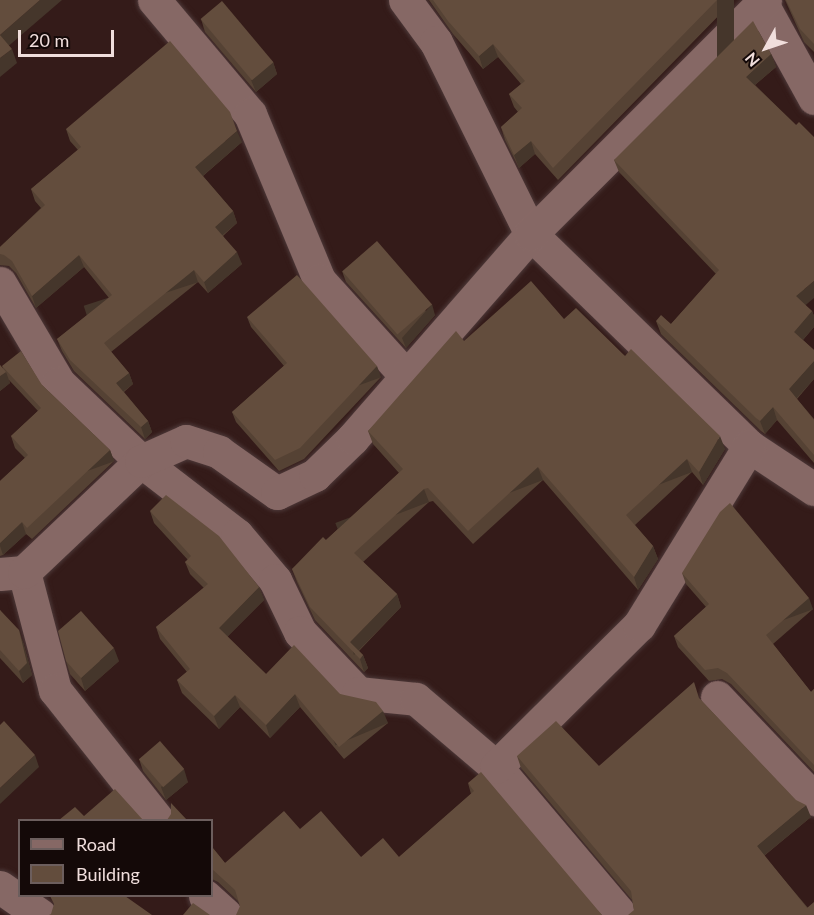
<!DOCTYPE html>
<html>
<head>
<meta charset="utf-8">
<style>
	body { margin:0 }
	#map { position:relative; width:814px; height:915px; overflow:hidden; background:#341b19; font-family:Lato,sans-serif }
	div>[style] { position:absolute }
	.roads { filter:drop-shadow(0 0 2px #4d3939) drop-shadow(0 0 2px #4d3939) }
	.minor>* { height:33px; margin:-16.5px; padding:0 16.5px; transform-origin:16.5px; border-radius:16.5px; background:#866865 }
	.wall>* { inset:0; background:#554234 }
	.shaded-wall>* { inset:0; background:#45362b; transform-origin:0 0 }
	.building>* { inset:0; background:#634d3d; transform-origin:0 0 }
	span { translate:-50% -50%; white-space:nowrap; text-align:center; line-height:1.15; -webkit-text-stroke:6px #140908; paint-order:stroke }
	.legend { position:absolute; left:18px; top:819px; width:195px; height:78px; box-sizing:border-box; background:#140908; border:2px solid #6c5e5d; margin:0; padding:8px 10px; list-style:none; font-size:18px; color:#f0dedc }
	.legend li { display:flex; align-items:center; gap:12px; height:30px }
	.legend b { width:30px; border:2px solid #6c5e5d }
	.north { position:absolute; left:736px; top:18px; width:60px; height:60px; -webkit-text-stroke:4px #140908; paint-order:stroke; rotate:230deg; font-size:16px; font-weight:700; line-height:24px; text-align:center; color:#f0dedc }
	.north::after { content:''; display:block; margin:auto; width:21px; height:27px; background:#f0dedc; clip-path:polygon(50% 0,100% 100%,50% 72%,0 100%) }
	.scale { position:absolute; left:18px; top:30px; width:96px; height:27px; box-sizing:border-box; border:3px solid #f0dedc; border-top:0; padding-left:8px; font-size:18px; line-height:21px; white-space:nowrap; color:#f0dedc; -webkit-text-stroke:4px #140908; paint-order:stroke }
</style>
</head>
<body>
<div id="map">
	<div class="roads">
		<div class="minor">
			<div style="left:154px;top:0;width:149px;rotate:49.9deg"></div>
			<div style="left:250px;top:114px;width:180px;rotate:67.4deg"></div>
			<div style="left:319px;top:280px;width:130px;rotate:47.8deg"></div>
			<div style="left:405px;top:0;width:52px;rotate:53.6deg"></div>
			<div style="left:436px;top:42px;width:214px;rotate:63.7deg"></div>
			<div style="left:531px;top:234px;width:304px;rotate:44.2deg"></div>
			<div style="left:749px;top:446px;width:78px;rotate:33.5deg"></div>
			<div style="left:760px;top:0;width:112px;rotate:61.1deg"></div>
			<div style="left:0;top:283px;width:116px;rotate:59.5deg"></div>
			<div style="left:59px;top:383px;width:113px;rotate:43.6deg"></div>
			<div style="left:141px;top:461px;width:121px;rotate:37.6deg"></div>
			<div style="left:237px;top:535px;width:59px;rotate:49.8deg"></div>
			<div style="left:275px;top:580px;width:58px;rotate:64.3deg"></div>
			<div style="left:300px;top:632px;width:84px;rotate:46.4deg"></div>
			<div style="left:358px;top:693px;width:58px;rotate:5.9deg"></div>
			<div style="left:416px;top:699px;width:105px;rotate:40.4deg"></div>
			<div style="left:496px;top:767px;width:194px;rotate:49.8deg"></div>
			<div style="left:24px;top:572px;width:122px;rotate:75.3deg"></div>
			<div style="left:55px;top:690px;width:166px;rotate:51.6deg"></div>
			<div style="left:0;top:574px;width:24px;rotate:-5deg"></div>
			<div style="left:24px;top:572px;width:161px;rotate:-43.5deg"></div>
			<div style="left:141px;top:461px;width:49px;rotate:-24deg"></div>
			<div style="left:186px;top:441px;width:35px;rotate:18deg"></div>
			<div style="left:219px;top:452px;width:71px;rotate:35.3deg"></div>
			<div style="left:277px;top:493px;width:42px;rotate:-25.3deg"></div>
			<div style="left:315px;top:475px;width:53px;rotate:-44.2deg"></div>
			<div style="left:353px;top:438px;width:271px;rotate:-48.9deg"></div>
			<div style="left:531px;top:234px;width:331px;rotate:-45deg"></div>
			<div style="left:717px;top:697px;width:141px;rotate:46.4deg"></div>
			<div style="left:496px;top:767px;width:202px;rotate:-44.8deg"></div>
			<div style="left:639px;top:625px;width:210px;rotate:-58.4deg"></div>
			<div style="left:0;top:887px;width:49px;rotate:35deg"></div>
			<div style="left:205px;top:896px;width:28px;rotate:42deg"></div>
		</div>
	</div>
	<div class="wall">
		<div style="clip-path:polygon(429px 0,734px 0,558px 180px,535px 154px,519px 168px,505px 140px,501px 127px,518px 112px,514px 107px,509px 94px,521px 84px,498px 57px,483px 69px,453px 34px)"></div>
		<div style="clip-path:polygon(785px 0,814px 0,814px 52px,804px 42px)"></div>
		<div style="clip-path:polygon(201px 19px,273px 62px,277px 74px,256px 92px,205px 32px)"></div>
		<div style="clip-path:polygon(771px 54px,776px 67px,755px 85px,796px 125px,805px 305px,812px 311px,814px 316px,814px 327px,803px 340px,814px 350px,814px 379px,797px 399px,814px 419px,814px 463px,777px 420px,765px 434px,761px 431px,661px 334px,656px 321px,671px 324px,716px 274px,619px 172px,614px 160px)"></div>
		<div style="clip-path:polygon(66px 129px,242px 142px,203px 176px,233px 211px,237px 223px,223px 236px,242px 264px,208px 293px,198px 282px,111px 352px,129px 373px,133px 384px,124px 392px,148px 421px,152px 432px,145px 439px,74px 371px,62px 351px,57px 339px,109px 298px,84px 267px,36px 308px,16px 273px,9px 266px,0 265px,0 247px,41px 208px,35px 201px,31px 189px,78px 150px,70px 141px)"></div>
		<div style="clip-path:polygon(342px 271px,435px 315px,406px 348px,346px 282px)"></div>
		<div style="clip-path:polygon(247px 317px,381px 377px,304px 459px,279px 471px,236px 422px,232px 412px,284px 366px,251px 327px)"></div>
		<div style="clip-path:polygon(564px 319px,625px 356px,725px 449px,703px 485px,692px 472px,635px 525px,653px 546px,658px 559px,638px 590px,543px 480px,473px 544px,433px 501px,429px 502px,363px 562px,397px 594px,401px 607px,359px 651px,363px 655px,368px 668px,364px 672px,315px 620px,297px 582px,292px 569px,326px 540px,399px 473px,373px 444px,368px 431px,464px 341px)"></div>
		<div style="clip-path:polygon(0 365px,3px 369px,2px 366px,42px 385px,110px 450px,114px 461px,32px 539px,26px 534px,3px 555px,0 556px,0 481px,25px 458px,15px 448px,11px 436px,38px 411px,9px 380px,10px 383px,0 391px)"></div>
		<div style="clip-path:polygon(150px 511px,259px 587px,264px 600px,227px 637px,266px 674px,340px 694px,388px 723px,344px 759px,300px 707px,270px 738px,240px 707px,219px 729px,182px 693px,177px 680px,187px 672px,160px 639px,156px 627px,204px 588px,190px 574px,185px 562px,188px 560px,154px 523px)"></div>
		<div style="clip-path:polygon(682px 573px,813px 609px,773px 644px,811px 692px,814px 689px,814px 772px,731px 684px,722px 679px,709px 681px,678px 647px,674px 636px,706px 607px,686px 584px)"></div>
		<div style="clip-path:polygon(0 610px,23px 642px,32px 675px,23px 683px,0 658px)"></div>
		<div style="clip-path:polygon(66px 661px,119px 661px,85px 691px,70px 674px)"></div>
		<div style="clip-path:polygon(700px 699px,811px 817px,764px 856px,814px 915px,634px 910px,632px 900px,521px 768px,517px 756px,599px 766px)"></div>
		<div style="clip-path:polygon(139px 759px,188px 782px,166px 800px,143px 771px)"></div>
		<div style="clip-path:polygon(468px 783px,602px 915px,240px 906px,238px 901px,218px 882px,212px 879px,212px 847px,225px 863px,300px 829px,361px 857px,399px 857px,471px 794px)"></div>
	</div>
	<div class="shaded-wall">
		<div style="clip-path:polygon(40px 0,62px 0,5px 49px,0 35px)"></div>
		<div style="left:717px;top:0;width:17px;height:235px"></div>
		<div style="clip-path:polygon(493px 44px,498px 57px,483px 69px,479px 56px)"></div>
		<div style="clip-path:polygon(12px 49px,17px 63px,0 77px,0 58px)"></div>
		<div style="clip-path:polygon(771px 54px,776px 67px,750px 89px,746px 77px)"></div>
		<div style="clip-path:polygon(273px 62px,277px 74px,256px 92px,251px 80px)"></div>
		<div style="clip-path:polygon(237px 131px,242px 142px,199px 179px,195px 167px)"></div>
		<div style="clip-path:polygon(531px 141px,535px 154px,519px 168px,514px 155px)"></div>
		<div style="clip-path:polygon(233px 211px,237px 223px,219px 238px,215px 227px)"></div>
		<div style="clip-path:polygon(237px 252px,242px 264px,208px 293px,204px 282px)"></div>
		<div style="clip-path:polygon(79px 255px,84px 267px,36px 308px,32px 296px)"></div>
		<div style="left:194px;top:270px;width:13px;height:116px;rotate:72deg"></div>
		<div style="clip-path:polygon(814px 281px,814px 298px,801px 309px,796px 296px)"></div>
		<div style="clip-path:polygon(432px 304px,435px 315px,406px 348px,402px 338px)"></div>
		<div style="clip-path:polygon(812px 311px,814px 316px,814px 327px,799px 344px,794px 332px)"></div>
		<div style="clip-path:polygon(814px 361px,814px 379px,793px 402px,789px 389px)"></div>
		<div style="left:377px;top:366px;width:12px;height:112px;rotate:70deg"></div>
		<div style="clip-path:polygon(6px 372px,10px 383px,0 391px,0 376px)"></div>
		<div style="clip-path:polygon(129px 373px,133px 384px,120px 394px,116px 383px)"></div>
		<div style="clip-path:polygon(773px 407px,777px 420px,765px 434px,760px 421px)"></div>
		<div style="clip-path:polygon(148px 421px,152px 432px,145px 439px,141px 427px)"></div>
		<div style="clip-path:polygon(720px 436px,725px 449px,703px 485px,699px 472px)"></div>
		<div style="left:110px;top:450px;width:12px;height:114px;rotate:70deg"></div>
		<div style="left:687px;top:459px;width:14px;height:83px;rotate:69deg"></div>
		<div style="left:538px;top:467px;width:14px;height:95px;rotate:69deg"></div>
		<div style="left:424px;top:489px;width:14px;height:95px;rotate:69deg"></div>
		<div style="clip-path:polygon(22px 522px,26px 534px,3px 555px,0 546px,0 543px)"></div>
		<div style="clip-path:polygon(653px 546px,658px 559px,638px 590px,634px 577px)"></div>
		<div style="clip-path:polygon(259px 587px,264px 600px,223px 641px,219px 628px)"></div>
		<div style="clip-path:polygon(397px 594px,401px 607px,354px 655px,350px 642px)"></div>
		<div style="left:809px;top:598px;width:12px;height:57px;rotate:70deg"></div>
		<div style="clip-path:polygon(19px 630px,23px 642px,32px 675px,23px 683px,19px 671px)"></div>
		<div style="clip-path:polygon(114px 648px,119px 661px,85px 691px,81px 678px)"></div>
		<div style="clip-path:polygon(363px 655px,368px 668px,364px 672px,360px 659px)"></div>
		<div style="clip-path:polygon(295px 694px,300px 707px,270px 738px,266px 725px)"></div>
		<div style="clip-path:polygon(235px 695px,240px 707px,219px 729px,214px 716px)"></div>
		<div style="left:383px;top:711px;width:13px;height:57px;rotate:67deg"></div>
		<div style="clip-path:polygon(35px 755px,39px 767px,0 804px,0 788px)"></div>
		<div style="clip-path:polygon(184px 769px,188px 782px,166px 800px,161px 787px)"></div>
		<div style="clip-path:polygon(806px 805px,811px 817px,761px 858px,757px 846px)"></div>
	</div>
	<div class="building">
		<div style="clip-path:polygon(0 0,40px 0,0 35px,12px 49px,0 58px)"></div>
		<div style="clip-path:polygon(433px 0,717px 0,553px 168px,531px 141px,514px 155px,501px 127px,522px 108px,509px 94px,525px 81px,493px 44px,479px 56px,448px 21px)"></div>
		<div style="clip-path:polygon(786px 0,814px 0,814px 44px,800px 29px)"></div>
		<div style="left:222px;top:1px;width:80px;height:28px;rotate:50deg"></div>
		<div style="clip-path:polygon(753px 21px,771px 54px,746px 77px,796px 125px,799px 122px,814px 137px,814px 281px,796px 296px,812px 311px,794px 332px,814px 350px,814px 361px,789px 389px,814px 420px,814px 455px,773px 407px,760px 421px,756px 418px,656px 321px,661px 315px,671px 324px,719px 270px,614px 160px)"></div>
		<div style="clip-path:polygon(170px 41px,230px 112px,237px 131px,195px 167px,233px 211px,215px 227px,237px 252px,204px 282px,194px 270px,104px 343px,129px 373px,116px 383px,148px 421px,141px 427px,70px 360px,57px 339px,112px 295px,79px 255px,32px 296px,12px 261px,4px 255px,0 254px,0 247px,45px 205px,31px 189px,81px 147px,66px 129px)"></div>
		<div style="left:377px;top:241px;width:84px;height:46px;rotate:49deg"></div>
		<div style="clip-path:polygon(297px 275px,377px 366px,300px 448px,275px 460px,232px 412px,287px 363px,247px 317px)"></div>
		<div style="clip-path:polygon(531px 281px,564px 319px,576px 308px,625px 356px,631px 349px,720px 436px,699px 472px,687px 459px,626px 515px,653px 546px,634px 577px,538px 467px,468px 531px,428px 488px,424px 489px,354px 553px,397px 594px,350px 642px,363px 655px,360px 659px,310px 607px,292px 569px,323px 537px,326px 540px,403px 469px,368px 431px,456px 331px,464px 341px)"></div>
		<div style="clip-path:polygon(21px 351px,42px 385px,110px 450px,27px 528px,22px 522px,0 543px,0 481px,28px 455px,11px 436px,41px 408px,2px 366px)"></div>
		<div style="clip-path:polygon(0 365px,6px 372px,0 376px)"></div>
		<div style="clip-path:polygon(166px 495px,219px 536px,259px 587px,219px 628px,266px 674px,294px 645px,340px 694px,376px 702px,383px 711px,339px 747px,295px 694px,266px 725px,235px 695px,214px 716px,177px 680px,190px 669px,156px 627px,208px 584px,185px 562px,191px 556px,150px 511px)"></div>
		<div style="clip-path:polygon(730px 503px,809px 598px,766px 635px,811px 692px,814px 689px,814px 765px,727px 673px,718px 668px,705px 670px,674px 636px,709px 604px,682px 573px,720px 512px)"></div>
		<div style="clip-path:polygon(0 610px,19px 630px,27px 663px,19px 671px,0 650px)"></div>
		<div style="clip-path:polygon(81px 611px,114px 648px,81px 678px,66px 661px,58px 631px)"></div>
		<div style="clip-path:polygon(694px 682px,699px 698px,796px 800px,806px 805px,757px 846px,807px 908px,814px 902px,814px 915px,628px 915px,634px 910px,631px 891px,517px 756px,556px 721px,599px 766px)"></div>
		<div style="clip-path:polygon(4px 721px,35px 755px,0 788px,0 725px)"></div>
		<div style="left:160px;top:741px;width:37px;height:28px;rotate:49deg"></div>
		<div style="clip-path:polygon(481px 772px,602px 915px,236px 915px,240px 906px,235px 890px,212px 869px,212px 847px,225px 863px,284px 811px,300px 829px,321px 811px,361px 857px,383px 838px,399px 857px,474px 791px,468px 783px)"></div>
		<div style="clip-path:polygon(115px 789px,143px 820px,59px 820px,75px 807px,84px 816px)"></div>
		<div style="clip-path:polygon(171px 803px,187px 820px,167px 820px,171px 814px)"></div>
		<div style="clip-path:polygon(50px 896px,125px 896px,152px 915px,49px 915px,51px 914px,54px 904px)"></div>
		<div style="clip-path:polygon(193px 903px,210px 915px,183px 915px)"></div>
	</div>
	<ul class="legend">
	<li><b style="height:8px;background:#866865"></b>Road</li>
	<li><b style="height:16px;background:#634d3d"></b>Building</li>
	</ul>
	<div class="north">N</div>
	<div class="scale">20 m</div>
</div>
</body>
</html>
